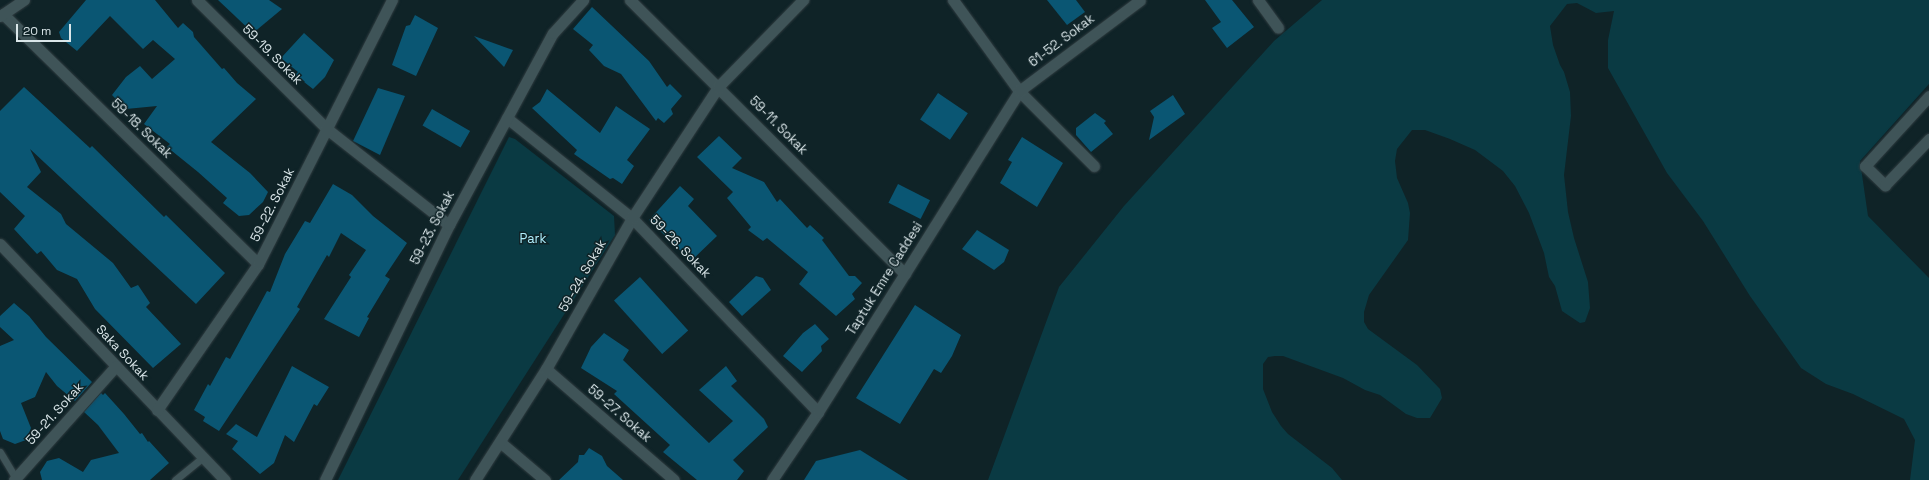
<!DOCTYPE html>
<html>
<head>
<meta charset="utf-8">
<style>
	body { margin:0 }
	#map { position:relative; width:1929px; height:480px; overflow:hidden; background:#0f2327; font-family:"Space Grotesk",sans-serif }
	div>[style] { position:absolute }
	.green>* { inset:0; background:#0a3a43 }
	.building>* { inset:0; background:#0a5673; transform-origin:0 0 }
	.roads { filter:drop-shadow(0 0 1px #303c40) drop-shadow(0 0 1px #303c40) }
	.service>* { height:7px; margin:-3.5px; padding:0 3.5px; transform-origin:3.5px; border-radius:3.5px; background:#3f5458 }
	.minor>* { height:11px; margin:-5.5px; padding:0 5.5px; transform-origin:5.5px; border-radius:5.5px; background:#3f5458 }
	span { translate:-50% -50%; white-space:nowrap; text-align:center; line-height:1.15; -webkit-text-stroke:3px #0f2327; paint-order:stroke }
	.street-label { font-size:13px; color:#dae6e9 }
	.park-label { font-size:13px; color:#aeeefc }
	.scale { position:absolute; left:16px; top:24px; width:55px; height:18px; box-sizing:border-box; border:2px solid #dae6e9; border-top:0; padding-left:5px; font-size:12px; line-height:14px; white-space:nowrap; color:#dae6e9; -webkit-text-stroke:3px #0f2327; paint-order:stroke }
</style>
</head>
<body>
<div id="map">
	<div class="green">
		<div style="clip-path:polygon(1322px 0,1929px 0,1929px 84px,1860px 161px,1868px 216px,1929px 278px,1929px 480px,1910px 480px,1915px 440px,1904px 419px,1853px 394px,1826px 384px,1801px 368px,1750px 296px,1703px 221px,1667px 173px,1608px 68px,1608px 40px,1614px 11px,1596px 13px,1577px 3px,1567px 4px,1550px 26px,1553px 45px,1560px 65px,1564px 72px,1570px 92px,1571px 116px,1564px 175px,1568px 212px,1574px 238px,1588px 282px,1590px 308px,1585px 322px,1580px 323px,1562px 311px,1555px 286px,1549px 277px,1544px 253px,1529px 213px,1515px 186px,1503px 171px,1475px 150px,1450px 139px,1425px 130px,1412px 130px,1397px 149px,1395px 161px,1397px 178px,1408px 203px,1410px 213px,1408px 240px,1369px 295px,1364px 312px,1364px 322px,1368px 329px,1417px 365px,1440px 389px,1442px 398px,1430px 418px,1417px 418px,1406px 414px,1380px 395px,1365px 390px,1343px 378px,1283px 356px,1275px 356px,1268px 357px,1263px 364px,1263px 389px,1272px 412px,1281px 426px,1288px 434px,1332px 468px,1342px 480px,988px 480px,1059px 287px,1124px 206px,1274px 41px)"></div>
		<div style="clip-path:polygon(509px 137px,515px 139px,614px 216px,615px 235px,458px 480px,338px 480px)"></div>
	</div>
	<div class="building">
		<div style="clip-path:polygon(86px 0,155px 0,178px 28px,183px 23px,193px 32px,194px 37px,222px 69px,224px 68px,237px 83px,256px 99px,211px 142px,250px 173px,268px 192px,263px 202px,249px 215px,239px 216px,223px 203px,227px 198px,198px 172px,167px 147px,170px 144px,144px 124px,157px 106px,126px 109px,112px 95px,126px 77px,140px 66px,152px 79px,175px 59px,153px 40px,143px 49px,110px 16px,77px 51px,61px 38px,59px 32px)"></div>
		<div style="clip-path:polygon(218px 0,269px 0,282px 9px,253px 33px)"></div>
		<div style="clip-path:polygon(1047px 0,1076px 0,1085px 12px,1067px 25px)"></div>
		<div style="clip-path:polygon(1205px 0,1232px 0,1254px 27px,1227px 48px,1212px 28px,1221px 22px)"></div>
		<div style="clip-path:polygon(592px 7px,649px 61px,667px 87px,670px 84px,682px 96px,671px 109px,673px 114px,664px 123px,658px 118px,656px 121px,621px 74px,604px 66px,589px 50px,593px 45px,573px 29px)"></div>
		<div style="clip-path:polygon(415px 15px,438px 28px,416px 76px,392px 65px,406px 26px,410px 25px)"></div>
		<div style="clip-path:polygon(304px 33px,334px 60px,325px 77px,313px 89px,295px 75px,298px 72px,281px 58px)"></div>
		<div style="clip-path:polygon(474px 36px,513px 50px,504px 67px)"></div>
		<div style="clip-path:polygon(24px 87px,90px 148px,92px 146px,164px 217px,166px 215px,225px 273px,196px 304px,30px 149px,41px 172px,27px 187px,61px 214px,66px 224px,113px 263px,131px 288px,138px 285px,150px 303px,146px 307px,181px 344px,153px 368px,95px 309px,77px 279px,57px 270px,41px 251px,37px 254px,14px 229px,25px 216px,0 192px,0 111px)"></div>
		<div style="clip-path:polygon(378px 88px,405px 96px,380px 155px,353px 141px)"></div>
		<div style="clip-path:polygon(547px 89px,600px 133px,616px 106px,650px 129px,627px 160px,634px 166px,622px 184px,613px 178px,610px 179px,574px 154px,577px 150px,532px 108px,540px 102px)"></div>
		<div style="left:938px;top:93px;width:36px;height:32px;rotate:34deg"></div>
		<div style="clip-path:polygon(1173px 95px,1185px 114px,1149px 140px,1154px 117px,1150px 111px)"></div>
		<div style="left:432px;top:109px;width:44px;height:19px;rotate:30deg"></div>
		<div style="clip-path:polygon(1095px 113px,1106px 121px,1104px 123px,1113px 134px,1091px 152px,1076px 135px,1076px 128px)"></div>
		<div style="clip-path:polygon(719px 136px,742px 158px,732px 168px,764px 182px,777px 202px,780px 199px,807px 228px,810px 225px,824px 238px,822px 240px,849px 276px,855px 276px,862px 283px,852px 294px,855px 299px,836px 316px,799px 284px,808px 272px,767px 238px,763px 241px,748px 230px,751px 227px,727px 198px,733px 192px,697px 157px)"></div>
		<div style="clip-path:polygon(1022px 137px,1063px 163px,1037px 207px,1000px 183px,1012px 162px,1008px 160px)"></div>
		<div style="clip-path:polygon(333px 184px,352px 195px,373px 216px,407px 243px,385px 276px,390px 279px,367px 317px,369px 318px,359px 337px,324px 319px,351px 277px,349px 275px,366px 250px,341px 233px,329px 257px,327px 255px,297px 307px,300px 309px,219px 431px,203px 421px,205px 417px,194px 410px,208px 384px,210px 386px,226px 357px,230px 359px,267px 291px,270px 292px,285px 254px,305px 221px,310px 223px)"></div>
		<div style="left:898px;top:184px;width:36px;height:21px;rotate:27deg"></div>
		<div style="clip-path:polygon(680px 186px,694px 199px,688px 206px,717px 236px,691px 261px,649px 220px)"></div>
		<div style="clip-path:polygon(977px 230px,1009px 250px,1004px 262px,994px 270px,962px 249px)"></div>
		<div style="clip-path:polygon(756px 276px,763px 278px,771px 290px,742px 316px,729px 302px)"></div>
		<div style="left:640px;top:277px;width:72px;height:35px;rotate:48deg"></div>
		<div style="clip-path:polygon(14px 303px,29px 316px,46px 337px,92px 382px,75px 401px,57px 386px,46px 372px,35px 397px,21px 403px,31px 428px,26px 440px,15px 444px,3px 439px,0 431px,0 346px,14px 340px,0 327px,0 316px)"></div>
		<div style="clip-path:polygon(915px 305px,961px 335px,952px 356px,941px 373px,934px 369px,900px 424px,856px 398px)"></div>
		<div style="clip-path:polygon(815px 324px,829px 339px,821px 346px,822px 351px,802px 372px,783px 356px,803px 333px)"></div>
		<div style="clip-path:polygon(604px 333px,629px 350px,623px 360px,709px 443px,733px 421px,699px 390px,726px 366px,737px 381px,731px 386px,764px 419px,768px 427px,733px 460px,744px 471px,737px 480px,697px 480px,663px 452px,670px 445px,614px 394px,617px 391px,581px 368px,591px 347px)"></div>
		<div style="clip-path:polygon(292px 366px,329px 387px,317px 406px,314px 404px,294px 442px,285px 435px,274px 463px,260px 474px,232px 449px,238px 441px,226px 434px,236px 424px,257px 437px)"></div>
		<div style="clip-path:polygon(101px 393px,103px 395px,105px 393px,124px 414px,140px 434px,142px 433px,148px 442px,149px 441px,169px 463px,150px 480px,42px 480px,40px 472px,47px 461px,59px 458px,83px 472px,91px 460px,119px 453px,98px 425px,84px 412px)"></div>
		<div style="clip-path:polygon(589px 448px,602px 456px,607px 466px,623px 480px,559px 480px,578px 462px,579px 455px,584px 455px)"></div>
		<div style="clip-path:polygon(860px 450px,908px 480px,804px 480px,816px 461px)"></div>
	</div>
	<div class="roads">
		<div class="service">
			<div style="left:0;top:452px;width:33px;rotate:59deg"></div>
			<div style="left:175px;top:480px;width:36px;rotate:-39deg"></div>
		</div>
		<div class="minor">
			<div style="left:197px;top:0;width:183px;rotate:44.8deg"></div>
			<div style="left:327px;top:129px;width:155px;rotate:38.2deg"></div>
			<div style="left:630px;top:0;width:388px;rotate:44.9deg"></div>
			<div style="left:953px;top:0;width:112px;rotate:54deg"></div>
			<div style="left:1019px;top:91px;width:106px;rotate:45deg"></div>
			<div style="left:1258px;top:0;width:34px;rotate:54deg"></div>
			<div style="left:3px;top:14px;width:357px;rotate:44.4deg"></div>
			<div style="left:0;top:16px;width:29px;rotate:-34deg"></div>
			<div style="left:1929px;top:96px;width:95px;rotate:132.4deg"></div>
			<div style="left:1865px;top:166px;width:28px;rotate:44deg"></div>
			<div style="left:1885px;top:185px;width:64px;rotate:-46.3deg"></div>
			<div style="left:507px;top:118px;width:160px;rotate:38.7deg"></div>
			<div style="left:632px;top:218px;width:269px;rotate:46.2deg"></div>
			<div style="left:0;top:244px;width:326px;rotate:46.4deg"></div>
			<div style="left:546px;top:369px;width:169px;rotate:40.9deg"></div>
			<div style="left:157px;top:410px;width:178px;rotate:-55.3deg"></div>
			<div style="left:258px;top:264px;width:296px;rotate:-63.1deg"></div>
			<div style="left:500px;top:442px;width:59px;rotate:40.2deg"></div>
			<div style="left:14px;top:480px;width:153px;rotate:-48.2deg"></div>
			<div style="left:325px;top:480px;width:284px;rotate:-64.1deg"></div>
			<div style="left:449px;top:225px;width:218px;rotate:-61.6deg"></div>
			<div style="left:553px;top:33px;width:45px;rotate:-47.7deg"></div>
			<div style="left:475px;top:480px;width:132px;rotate:-57.4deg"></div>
			<div style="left:546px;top:369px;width:174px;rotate:-60.3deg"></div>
			<div style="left:632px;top:218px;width:157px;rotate:-56.7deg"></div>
			<div style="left:718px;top:87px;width:122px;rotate:-45.7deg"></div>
			<div style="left:772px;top:480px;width:82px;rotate:-55.9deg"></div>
			<div style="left:818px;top:412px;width:379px;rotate:-57.9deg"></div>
			<div style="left:1019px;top:91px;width:151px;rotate:-36.9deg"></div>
		</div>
	</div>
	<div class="street-label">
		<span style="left:1062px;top:41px;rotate:-37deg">61-52. Sokak</span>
		<span style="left:272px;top:55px;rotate:45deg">59-19. Sokak</span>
		<span style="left:778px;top:126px;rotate:45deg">59-11. Sokak</span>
		<span style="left:141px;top:129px;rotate:44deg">59-18. Sokak</span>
		<span style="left:273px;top:205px;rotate:-63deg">59-22. Sokak</span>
		<span style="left:433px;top:228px;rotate:-63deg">59-23. Sokak</span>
		<span style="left:680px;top:247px;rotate:46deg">59-26. Sokak</span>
		<span style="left:583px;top:276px;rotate:-60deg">59-24. Sokak</span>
		<span style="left:885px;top:279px;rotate:-58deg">Taptuk Emre Caddesi</span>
		<span style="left:122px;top:353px;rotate:47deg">Saka Sokak</span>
		<span style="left:55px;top:414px;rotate:-48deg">59-21. Sokak</span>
		<span style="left:619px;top:414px;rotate:41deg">59-27. Sokak</span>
	</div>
	<div class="park-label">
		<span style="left:533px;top:239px">Park</span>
	</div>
	<div class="scale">20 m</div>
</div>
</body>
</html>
